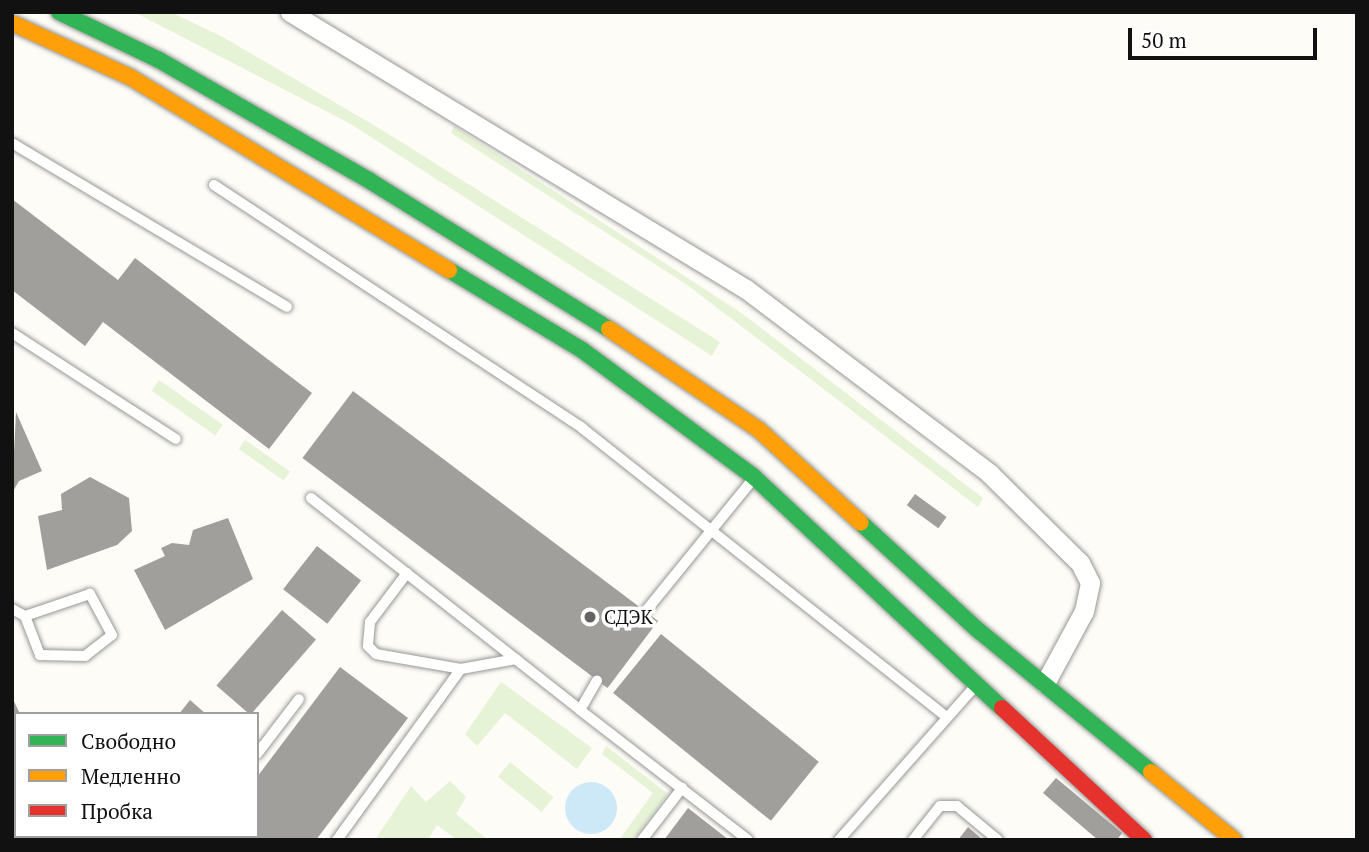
<!DOCTYPE html>
<html>
<head>
<meta charset="utf-8">
<style>
	body { margin:0 }
	#map { position:relative; width:1369px; height:852px; overflow:hidden; background:#fdfcf7; font-family:"PT Serif",serif }
	div>[style] { position:absolute }
	.green>* { inset:0; background:#e7f3d7; transform-origin:0 0 }
	.water>* { inset:0; background:#cde8f7 }
	.round { border-radius:50% }
	.building>* { inset:0; background:#a19f9c; transform-origin:0 0 }
	.roads { filter:drop-shadow(0 0 2px #979795) drop-shadow(0 0 2px #979795) }
	.lane>* { height:10px; margin:-5px; padding:0 5px; transform-origin:5px; border-radius:5px; background:#fffffe }
	.street>* { height:19px; margin:-9.5px; padding:0 9.5px; transform-origin:9.5px; border-radius:9.5px; background:#fffffe }
	.fast>* { height:16px; margin:-8px; padding:0 8px; transform-origin:8px; border-radius:8px; background:#30b455 }
	.slow>* { height:16px; margin:-8px; padding:0 8px; transform-origin:8px; border-radius:8px; background:#ff9f0a }
	.jam>* { height:16px; margin:-8px; padding:0 8px; transform-origin:8px; border-radius:8px; background:#e5322d }
	.dots>* { width:19px; height:19px; translate:-50% -50%; box-sizing:border-box; border:4px solid #fff; border-radius:50% }
	span { translate:-50% -50%; white-space:nowrap; text-align:center; line-height:1.15; -webkit-text-stroke:7px #fff; paint-order:stroke }
	.poi-label { font-size:19px; color:#111 }
	.left { translate:0 -50%; text-align:left }
	.frame { position:absolute; inset:0; border:14px solid #111; pointer-events:none }
	.legend { position:absolute; left:14px; top:712px; width:245px; height:126px; box-sizing:border-box; background:#fff; border:2px solid #a0a0a0; margin:0; padding:9px 12px; list-style:none; font-size:21px; color:#111 }
	.legend li { display:flex; align-items:center; gap:14px; height:35px }
	.legend b { width:35px; border:2px solid #a0a0a0 }
	.scale { position:absolute; left:1128px; top:28px; width:189px; height:32px; box-sizing:border-box; border:4px solid #111; border-top:0; padding-left:9px; font-size:21px; line-height:24px; white-space:nowrap; color:#111; -webkit-text-stroke:5px #fff; paint-order:stroke }
</style>
</head>
<body>
<div id="map">
	<div class="green">
		<div style="clip-path:polygon(134px 12px,170px 12px,221px 36px,382px 130px,720px 342px,712px 356px,349px 123px)"></div>
		<div style="clip-path:polygon(454px 126px,740px 312px,983px 498px,978px 507px,686px 284px,451px 133px)"></div>
		<div style="left:159px;top:380px;width:78px;height:13px;rotate:35deg"></div>
		<div style="left:245px;top:440px;width:55px;height:11px;rotate:35deg"></div>
		<div style="clip-path:polygon(501px 682px,592px 748px,577px 769px,505px 713px,477px 746px,465px 734px)"></div>
		<div style="clip-path:polygon(606px 746px,668px 794px,633px 840px,619px 840px,653px 793px,602px 754px)"></div>
		<div style="left:510px;top:762px;width:56px;height:19px;rotate:39deg"></div>
		<div style="clip-path:polygon(450px 781px,466px 797px,456px 814px,488px 840px,457px 840px,437px 825px,428px 840px,375px 840px,411px 786px,426px 802px)"></div>
	</div>
	<div class="water">
		<div class="round" style="left:565px;top:782px;width:52px;height:52px"></div>
	</div>
	<div class="building">
		<div style="clip-path:polygon(12px 199px,118px 280px,135px 258px,312px 393px,269px 449px,103px 322px,85px 346px,12px 290px)"></div>
		<div style="left:353px;top:391px;width:382px;height:84px;rotate:37deg"></div>
		<div style="clip-path:polygon(16px 412px,42px 471px,19px 481px,12px 493px)"></div>
		<div style="clip-path:polygon(90px 477px,129px 498px,132px 531px,117px 545px,47px 570px,38px 516px,62px 510px,61px 494px)"></div>
		<div style="left:915px;top:494px;width:39px;height:14px;rotate:36deg"></div>
		<div style="clip-path:polygon(228px 518px,253px 579px,165px 630px,134px 570px,165px 556px,161px 548px,172px 543px,189px 545px,193px 530px)"></div>
		<div style="left:317px;top:546px;width:56px;height:55px;rotate:38deg"></div>
		<div style="left:282px;top:610px;width:45px;height:100px;rotate:41deg"></div>
		<div style="left:661px;top:634px;width:203px;height:76px;rotate:39deg"></div>
		<div style="clip-path:polygon(340px 667px,408px 718px,316px 840px,210px 840px,257px 836px,257px 777px)"></div>
		<div style="clip-path:polygon(12px 697px,20px 714px,12px 741px)"></div>
		<div style="clip-path:polygon(190px 700px,206px 714px,179px 714px)"></div>
		<div style="clip-path:polygon(1056px 778px,1122px 833px,1117px 840px,1098px 840px,1043px 793px)"></div>
		<div style="clip-path:polygon(688px 808px,729px 840px,664px 840px)"></div>
		<div style="clip-path:polygon(968px 827px,983px 840px,958px 840px)"></div>
	</div>
	<div class="roads">
		<div class="lane">
			<div style="left:12px;top:143px;width:320px;rotate:30.8deg"></div>
			<div style="left:214px;top:185px;width:441px;rotate:33.4deg"></div>
			<div style="left:582px;top:428px;width:463px;rotate:38.4deg"></div>
			<div style="left:12px;top:333px;width:195px;rotate:32.9deg"></div>
			<div style="left:311px;top:498px;width:342px;rotate:38.2deg"></div>
			<div style="left:580px;top:710px;width:34px;rotate:-60deg"></div>
			<div style="left:407px;top:573px;width:61px;rotate:127.1deg"></div>
			<div style="left:370px;top:622px;width:24px;rotate:95deg"></div>
			<div style="left:368px;top:646px;width:11px;rotate:45deg"></div>
			<div style="left:376px;top:654px;width:86px;rotate:10deg"></div>
			<div style="left:461px;top:669px;width:56px;rotate:-10.3deg"></div>
			<div style="left:12px;top:609px;width:15px;rotate:28deg"></div>
			<div style="left:25px;top:616px;width:42px;rotate:69deg"></div>
			<div style="left:40px;top:655px;width:45px;rotate:1.3deg"></div>
			<div style="left:85px;top:656px;width:34px;rotate:-38deg"></div>
			<div style="left:112px;top:635px;width:47px;rotate:-118.2deg"></div>
			<div style="left:90px;top:594px;width:69px;rotate:161.3deg"></div>
			<div style="left:645px;top:612px;width:173px;rotate:-50.9deg"></div>
			<div style="left:580px;top:710px;width:212px;rotate:37.7deg"></div>
			<div style="left:257px;top:754px;width:69px;rotate:-52.6deg"></div>
			<div style="left:191px;top:840px;width:5px;rotate:-53deg"></div>
			<div style="left:337px;top:840px;width:211px;rotate:-54.1deg"></div>
			<div style="left:642px;top:840px;width:66px;rotate:-52.4deg"></div>
			<div style="left:839px;top:840px;width:207px;rotate:-48.5deg"></div>
			<div style="left:913px;top:840px;width:43px;rotate:-51.5deg"></div>
			<div style="left:940px;top:806px;width:17px"></div>
			<div style="left:957px;top:806px;width:53px;rotate:39.7deg"></div>
		</div>
		<div class="street">
			<div style="left:290px;top:12px;width:534px;rotate:31.28deg"></div>
			<div style="left:746px;top:289px;width:305px;rotate:37.1deg"></div>
			<div style="left:989px;top:473px;width:128px;rotate:44.7deg"></div>
			<div style="left:1080px;top:563px;width:22px;rotate:63deg"></div>
			<div style="left:1090px;top:583px;width:29px;rotate:102deg"></div>
			<div style="left:1084px;top:611px;width:82px;rotate:118.4deg"></div>
		</div>
		<div class="fast">
			<div style="left:59px;top:12px;width:111px;rotate:25.6deg"></div>
			<div style="left:159px;top:60px;width:243px;rotate:29.8deg"></div>
			<div style="left:370px;top:181px;width:281px;rotate:31.8deg"></div>
			<div style="left:449px;top:270px;width:155px;rotate:31deg"></div>
			<div style="left:582px;top:350px;width:214px;rotate:36.4deg"></div>
			<div style="left:754px;top:477px;width:339px;rotate:43deg"></div>
			<div style="left:861px;top:523px;width:160px;rotate:42.5deg"></div>
			<div style="left:979px;top:631px;width:222px;rotate:39.3deg"></div>
		</div>
		<div class="slow">
			<div style="left:12px;top:23px;width:130px;rotate:24.6deg"></div>
			<div style="left:130px;top:77px;width:373px;rotate:31.2deg"></div>
			<div style="left:609px;top:329px;width:179px;rotate:33.9deg"></div>
			<div style="left:758px;top:429px;width:139px;rotate:42.4deg"></div>
			<div style="left:1151px;top:772px;width:107px;rotate:39.3deg"></div>
		</div>
		<div class="jam">
			<div style="left:1002px;top:708px;width:194px;rotate:42.9deg"></div>
		</div>
	</div>
	<div class="dots">
		<div style="left:590px;top:617px;background:#646362"></div>
	</div>
	<div class="poi-label">
		<span class="left" style="left:604px;top:617px">СДЭК</span>
	</div>
	<div class="frame"></div>
	<ul class="legend">
	<li><b style="height:9px;background:#30b455"></b>Свободно</li>
	<li><b style="height:9px;background:#ff9f0a"></b>Медленно</li>
	<li><b style="height:9px;background:#e5322d"></b>Пробка</li>
	</ul>
	<div class="scale">50 m</div>
</div>
</body>
</html>
